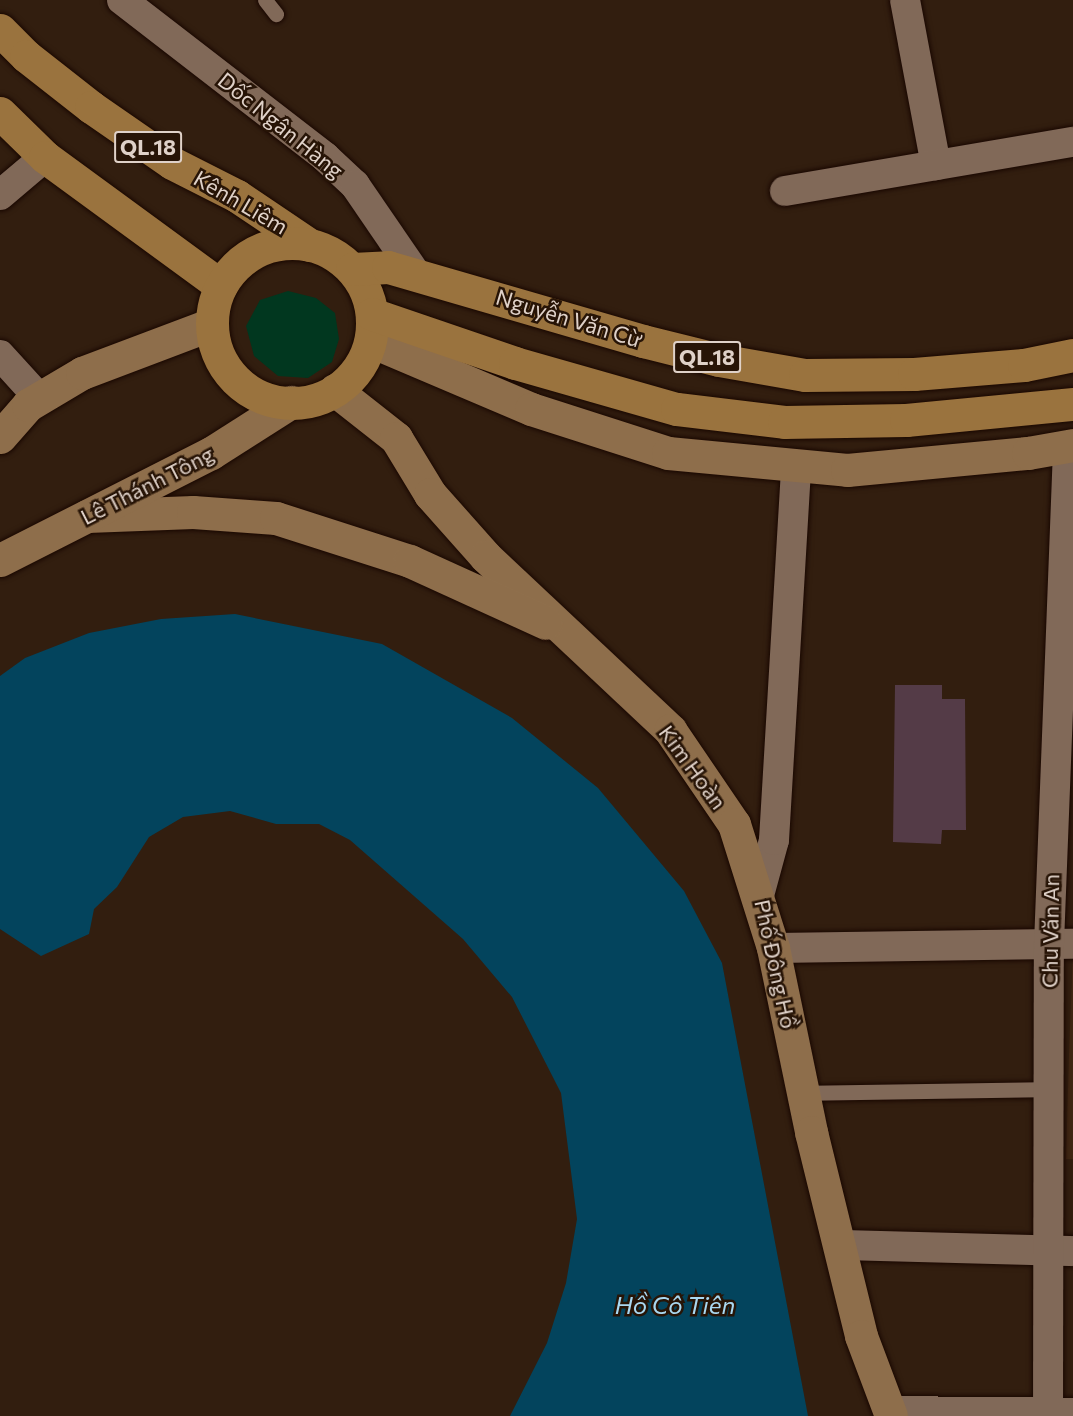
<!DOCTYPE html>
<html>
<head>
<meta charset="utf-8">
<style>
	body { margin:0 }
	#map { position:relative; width:1073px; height:1416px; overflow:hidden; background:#321e0f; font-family:Commissioner,sans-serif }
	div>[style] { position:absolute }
	.built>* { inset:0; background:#3f2613 }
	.green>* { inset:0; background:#01371f }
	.water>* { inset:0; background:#03445d }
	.building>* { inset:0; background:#543b47 }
	.roads { filter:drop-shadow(0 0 2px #190700) drop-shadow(0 0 2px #190700) }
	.lane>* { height:15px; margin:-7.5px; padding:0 7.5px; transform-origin:7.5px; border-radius:7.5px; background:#816958 }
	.street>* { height:30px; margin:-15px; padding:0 15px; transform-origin:15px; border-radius:15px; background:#816958 }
	.secondary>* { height:33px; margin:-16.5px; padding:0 16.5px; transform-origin:16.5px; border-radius:16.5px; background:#8e6e4b }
	.primary>* { height:33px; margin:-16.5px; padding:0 16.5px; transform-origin:16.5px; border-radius:16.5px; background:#9a733e }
	.primary>.ring { margin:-16.5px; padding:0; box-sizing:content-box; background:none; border:33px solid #9a733e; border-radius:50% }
	span { translate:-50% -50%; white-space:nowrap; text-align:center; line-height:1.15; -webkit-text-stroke:5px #271406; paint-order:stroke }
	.shield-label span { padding:2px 4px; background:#271406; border:2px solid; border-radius:4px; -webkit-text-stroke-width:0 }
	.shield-label { font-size:21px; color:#dfd1c8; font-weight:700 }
	.street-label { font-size:22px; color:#dfd1c8 }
	.water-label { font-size:24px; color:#a9d8f1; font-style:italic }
</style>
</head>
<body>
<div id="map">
	<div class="built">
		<div style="clip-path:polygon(1073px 949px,1073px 1159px,1066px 1159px,1069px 1054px)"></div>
	</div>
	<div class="green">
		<div style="clip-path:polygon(288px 291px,316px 298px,335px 313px,339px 339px,332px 362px,308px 378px,278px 376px,254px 356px,246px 326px,260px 300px)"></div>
	</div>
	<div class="water">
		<div style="clip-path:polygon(235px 614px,382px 644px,512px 718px,598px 788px,684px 891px,722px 963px,808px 1416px,510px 1416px,547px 1343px,566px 1283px,577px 1219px,561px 1093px,512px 997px,463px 939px,350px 840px,319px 824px,276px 824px,230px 811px,183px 817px,149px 837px,117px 887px,94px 909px,89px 934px,41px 956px,0 929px,0 676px,25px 658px,89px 633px,161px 619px)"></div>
	</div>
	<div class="building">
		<div style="clip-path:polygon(895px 685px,942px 685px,942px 699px,965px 699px,966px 830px,942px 830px,941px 844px,893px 842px)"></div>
	</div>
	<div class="roads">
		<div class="lane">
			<div style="left:265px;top:0;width:18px;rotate:52deg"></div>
			<div style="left:802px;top:1093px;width:247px;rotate:-0.9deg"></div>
		</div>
		<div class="street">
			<div style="left:122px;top:0;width:257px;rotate:37.7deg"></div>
			<div style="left:325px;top:157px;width:41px;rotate:43deg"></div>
			<div style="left:355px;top:185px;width:108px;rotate:55.6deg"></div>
			<div style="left:905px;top:0;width:168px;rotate:79.4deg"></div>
			<div style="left:785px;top:191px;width:292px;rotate:-9.7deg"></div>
			<div style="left:0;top:195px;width:59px;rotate:-40.2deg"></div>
			<div style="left:0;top:355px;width:59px;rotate:47.7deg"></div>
			<div style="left:758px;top:899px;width:61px;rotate:-74.8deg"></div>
			<div style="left:774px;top:840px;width:376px;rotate:-86.6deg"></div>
			<div style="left:773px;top:948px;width:300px;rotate:-0.8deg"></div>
			<div style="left:839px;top:1245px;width:234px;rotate:1.5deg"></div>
			<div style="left:890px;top:1411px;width:183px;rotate:0.6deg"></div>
			<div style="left:1048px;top:1416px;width:472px;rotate:-89.9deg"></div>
			<div style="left:1049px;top:944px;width:498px;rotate:-87.8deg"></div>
		</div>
		<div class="secondary">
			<div style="left:371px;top:341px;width:174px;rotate:23deg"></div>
			<div style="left:531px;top:409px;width:144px;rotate:17.8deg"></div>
			<div style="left:668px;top:453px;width:180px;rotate:5.4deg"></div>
			<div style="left:847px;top:470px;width:182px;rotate:-5.4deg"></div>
			<div style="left:1028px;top:453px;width:46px;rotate:-10.1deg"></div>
			<div style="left:335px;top:390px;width:78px;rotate:38.2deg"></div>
			<div style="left:396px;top:438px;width:66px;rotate:58.7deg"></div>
			<div style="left:430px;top:494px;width:84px;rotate:48.4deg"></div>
			<div style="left:486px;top:557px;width:253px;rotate:43.2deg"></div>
			<div style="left:670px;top:730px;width:114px;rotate:55.8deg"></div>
			<div style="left:734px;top:824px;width:130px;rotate:72.5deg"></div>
			<div style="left:773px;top:948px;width:188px;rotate:78.3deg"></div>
			<div style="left:811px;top:1132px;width:210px;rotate:76.2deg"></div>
			<div style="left:861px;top:1336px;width:85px;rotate:69.4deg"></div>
			<div style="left:0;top:437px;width:43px;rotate:-48.8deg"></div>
			<div style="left:28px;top:405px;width:63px;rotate:-30.7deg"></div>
			<div style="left:82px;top:373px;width:139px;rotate:-20.7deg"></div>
			<div style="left:87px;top:516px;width:106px;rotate:-2.2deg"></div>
			<div style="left:193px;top:512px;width:83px;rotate:4.1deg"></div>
			<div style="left:276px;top:518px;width:141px;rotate:17.8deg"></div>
			<div style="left:410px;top:561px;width:149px;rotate:24.5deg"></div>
			<div style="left:0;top:560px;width:237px;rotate:-26.9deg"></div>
			<div style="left:211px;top:453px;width:95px;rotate:-32.5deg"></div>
		</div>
		<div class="primary">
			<div style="left:0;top:30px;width:37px;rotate:45deg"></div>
			<div style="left:26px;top:56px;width:83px;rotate:38.1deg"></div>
			<div style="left:91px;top:107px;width:98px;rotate:34.7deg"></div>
			<div style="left:172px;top:163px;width:73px;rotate:26.9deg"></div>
			<div style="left:237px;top:196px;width:88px;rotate:33.9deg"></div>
			<div style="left:0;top:113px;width:63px;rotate:44.4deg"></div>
			<div style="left:45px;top:157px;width:218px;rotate:36.2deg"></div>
			<div class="ring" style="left:212px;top:243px;width:127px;height:127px"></div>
			<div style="left:352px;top:269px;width:36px;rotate:-3deg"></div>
			<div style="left:388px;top:267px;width:266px;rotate:16.2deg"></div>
			<div style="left:643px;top:341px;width:78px;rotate:14deg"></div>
			<div style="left:719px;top:360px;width:87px;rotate:9.9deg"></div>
			<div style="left:805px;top:375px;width:109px;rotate:-0.5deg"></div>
			<div style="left:914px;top:374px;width:110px;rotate:-4.7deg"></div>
			<div style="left:1024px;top:365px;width:50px;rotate:-11.5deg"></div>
			<div style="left:372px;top:314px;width:151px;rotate:18.9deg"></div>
			<div style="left:515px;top:363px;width:168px;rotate:15.9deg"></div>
			<div style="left:677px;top:409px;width:108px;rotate:6.9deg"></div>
			<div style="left:784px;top:422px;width:122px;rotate:-0.9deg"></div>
			<div style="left:906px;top:420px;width:168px;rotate:-5.5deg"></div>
		</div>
	</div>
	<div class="shield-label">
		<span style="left:148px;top:147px">QL.18</span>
		<span style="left:707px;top:357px">QL.18</span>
	</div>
	<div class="street-label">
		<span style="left:281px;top:125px;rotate:39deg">Dốc Ngân Hàng</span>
		<span style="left:241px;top:202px;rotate:30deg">Kênh Liêm</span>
		<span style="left:569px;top:318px;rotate:17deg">Nguyễn Văn Cừ</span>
		<span style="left:147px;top:485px;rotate:-27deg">Lê Thánh Tông</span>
		<span style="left:693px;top:767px;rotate:54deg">Kim Hoàn</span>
		<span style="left:1050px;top:931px;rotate:-89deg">Chu Văn An</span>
		<span style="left:776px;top:964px;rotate:78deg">Phố Đông Hồ</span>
	</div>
	<div class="water-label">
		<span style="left:675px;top:1305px">Hồ Cô Tiên</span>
	</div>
</div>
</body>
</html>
